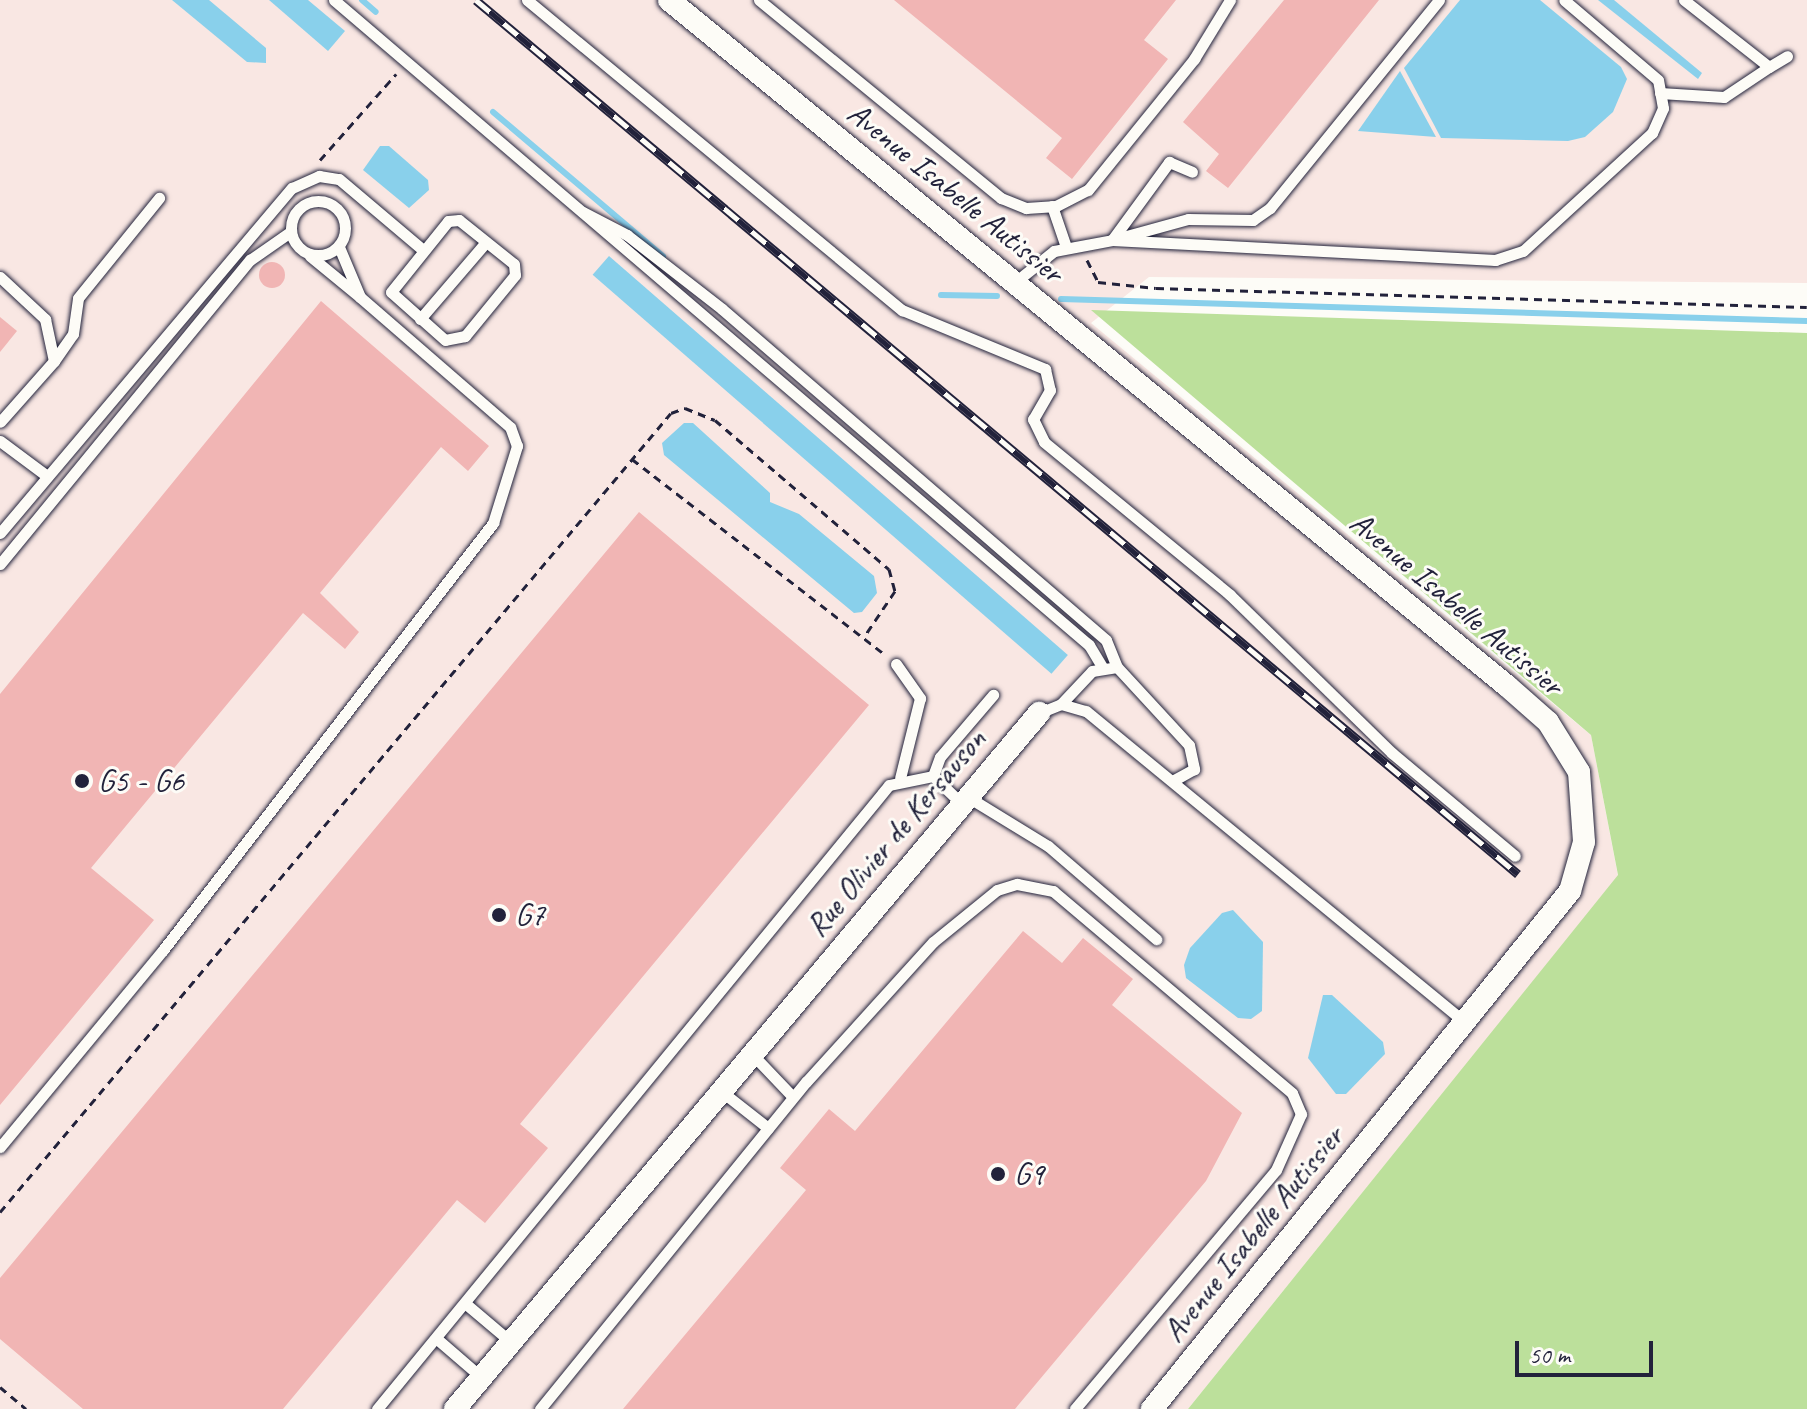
<!DOCTYPE html>
<html>
<head>
<meta charset="utf-8">
<style>
	body { margin:0 }
	#map { position:relative; width:1807px; height:1409px; overflow:hidden; background:#fdfcf7; font-family:Caveat,sans-serif }
	div>[style] { position:absolute }
	.built>* { inset:0; background:#f9e7e3 }
	.green>* { inset:0; background:#bce09b }
	.water>* { inset:0; background:#89d0eb; transform-origin:0 0 }
	.stream>* { height:6px; margin:-3px; padding:0 3px; transform-origin:3px; border-radius:3px; background:#89d0eb }
	.building>* { inset:0; background:#f1b5b4 }
	.round { border-radius:50% }
	.path>* { height:3px; margin-top:-1.5px; transform-origin:0; background:repeating-linear-gradient(90deg,#22223b 0 8px,transparent 0 14px) }
	.roads { filter:drop-shadow(0 0 2px #22223b) drop-shadow(0 0 2px #22223b) }
	.lane>* { height:11px; margin:-5.5px; padding:0 5.5px; transform-origin:5.5px; border-radius:5.5px; background:#fdfcf7 }
	.lane>.ring { margin:-5.5px; padding:0; box-sizing:content-box; background:none; border:11px solid #fdfcf7; border-radius:50% }
	.street>* { height:22px; margin:-11px; padding:0 11px; transform-origin:11px; border-radius:11px; background:#fdfcf7 }
	.rail>* { height:9px; margin-top:-4.5px; transform-origin:0; background:repeating-linear-gradient(90deg,#fdfcf7 0 18px,#22223b 0 36px); box-sizing:border-box; border-block:2px solid #22223b }
	.dots>* { width:22px; height:22px; translate:-50% -50%; box-sizing:border-box; border:4px solid #fdfcf7; border-radius:50% }
	span { translate:-50% -50%; white-space:nowrap; text-align:center; line-height:1.15; -webkit-text-stroke:6px #fdfcf7; paint-order:stroke }
	.street-label { font-size:32px; color:#22223b }
	.poi-label { font-size:32px; color:#22223b }
	.left { translate:0 -50%; text-align:left }
	.scale { position:absolute; left:1515px; top:1341px; width:138px; height:36px; box-sizing:border-box; border:4px solid #22223b; border-top:0; padding-left:10px; font-size:24px; line-height:28px; white-space:nowrap; color:#22223b; -webkit-text-stroke:6px #fdfcf7; paint-order:stroke }
</style>
</head>
<body>
<div id="map">
	<div class="built">
		<div style="clip-path:polygon(0 0,1807px 0,1807px 283px,1149px 277px,1091px 323px,1591px 735px,1618px 876px,1188px 1409px,0 1409px)"></div>
	</div>
	<div class="green">
		<div style="clip-path:polygon(1091px 310px,1807px 333px,1807px 1409px,1188px 1409px,1618px 875px,1591px 735px)"></div>
	</div>
	<div class="water">
		<div style="clip-path:polygon(172px 0,209px 0,266px 48px,266px 63px,247px 62px)"></div>
		<div style="clip-path:polygon(269px 0,308px 0,345px 31px,328px 51px)"></div>
		<div style="clip-path:polygon(1460px 0,1540px 0,1621px 67px,1627px 79px,1613px 112px,1585px 137px,1568px 141px,1441px 138px,1404px 68px)"></div>
		<div style="clip-path:polygon(1598px 0,1614px 0,1702px 73px,1698px 79px)"></div>
		<div style="clip-path:polygon(1400px 71px,1436px 137px,1358px 131px)"></div>
		<div style="clip-path:polygon(380px 146px,389px 146px,428px 180px,429px 190px,409px 208px,363px 170px)"></div>
		<div style="left:609px;top:256px;width:608px;height:25px;rotate:41deg"></div>
		<div style="clip-path:polygon(684px 423px,693px 423px,770px 493px,770px 502px,799px 514px,874px 576px,877px 593px,862px 612px,854px 613px,664px 455px,662px 443px)"></div>
		<div style="clip-path:polygon(1233px 910px,1263px 942px,1262px 1011px,1251px 1019px,1238px 1018px,1186px 978px,1184px 965px,1190px 948px,1222px 913px)"></div>
		<div style="clip-path:polygon(1323px 995px,1332px 995px,1383px 1042px,1385px 1054px,1346px 1094px,1336px 1094px,1308px 1058px)"></div>
	</div>
	<div class="stream">
		<div style="left:362px;top:0;width:18px;rotate:41deg"></div>
		<div style="left:493px;top:112px;width:223px;rotate:40.3deg"></div>
		<div style="left:941px;top:295px;width:56px;rotate:1deg"></div>
		<div style="left:1061px;top:299px;width:746px;rotate:1.69deg"></div>
	</div>
	<div class="building">
		<div style="clip-path:polygon(894px 0,1176px 0,1144px 40px,1168px 59px,1072px 179px,1046px 158px,1062px 138px)"></div>
		<div style="clip-path:polygon(1284px 0,1379px 0,1228px 188px,1206px 171px,1219px 154px,1183px 122px)"></div>
		<div class="round" style="left:259px;top:262px;width:26px;height:26px"></div>
		<div style="clip-path:polygon(321px 301px,489px 446px,468px 471px,441px 447px,320px 593px,359px 632px,345px 649px,303px 613px,91px 868px,154px 920px,0 1105px,0 694px)"></div>
		<div style="clip-path:polygon(0 317px,17px 331px,0 352px)"></div>
		<div style="clip-path:polygon(639px 512px,869px 705px,520px 1124px,548px 1148px,485px 1223px,457px 1200px,283px 1409px,83px 1409px,0 1339px,0 1278px)"></div>
		<div style="clip-path:polygon(1023px 931px,1062px 963px,1083px 938px,1133px 979px,1112px 1005px,1242px 1113px,1206px 1181px,1015px 1409px,623px 1409px,806px 1190px,780px 1168px,829px 1109px,855px 1131px)"></div>
	</div>
	<div class="path">
		<div style="left:320px;top:160px;width:115px;rotate:-48.5deg"></div>
		<div style="left:1087px;top:260px;width:25px;rotate:63deg"></div>
		<div style="left:1098px;top:282px;width:58px;rotate:5.9deg"></div>
		<div style="left:1156px;top:288px;width:651px;rotate:1.67deg"></div>
		<div style="left:632px;top:459px;width:319px;rotate:37.7deg"></div>
		<div style="left:0;top:1212px;width:1043px;rotate:-49.98deg"></div>
		<div style="left:671px;top:413px;width:15px;rotate:-20deg"></div>
		<div style="left:685px;top:408px;width:32px;rotate:22deg"></div>
		<div style="left:715px;top:420px;width:229px;rotate:40.6deg"></div>
		<div style="left:889px;top:569px;width:23px;rotate:75deg"></div>
		<div style="left:895px;top:591px;width:55px;rotate:124deg"></div>
		<div style="left:0;top:1387px;width:34px;rotate:40deg"></div>
	</div>
	<div class="roads">
		<div class="lane">
			<div style="left:334px;top:0;width:993px;rotate:40.51deg"></div>
			<div style="left:1089px;top:645px;width:26px;rotate:59deg"></div>
			<div style="left:527px;top:0;width:487px;rotate:39.6deg"></div>
			<div style="left:902px;top:310px;width:155px;rotate:22.4deg"></div>
			<div style="left:1045px;top:369px;width:22px;rotate:77deg"></div>
			<div style="left:1050px;top:390px;width:34px;rotate:120deg"></div>
			<div style="left:1033px;top:419px;width:25px;rotate:64deg"></div>
			<div style="left:1044px;top:442px;width:241px;rotate:39.4deg"></div>
			<div style="left:1230px;top:595px;width:226px;rotate:44.3deg"></div>
			<div style="left:1392px;top:753px;width:160px;rotate:39.9deg"></div>
			<div style="left:759px;top:0;width:313px;rotate:39.3deg"></div>
			<div style="left:1001px;top:198px;width:27px;rotate:22deg"></div>
			<div style="left:1026px;top:208px;width:30px;rotate:-4deg"></div>
			<div style="left:1056px;top:206px;width:36px;rotate:-27deg"></div>
			<div style="left:1088px;top:190px;width:169px;rotate:-51deg"></div>
			<div style="left:1194px;top:59px;width:69px;rotate:-58.6deg"></div>
			<div style="left:1439px;top:0;width:268px;rotate:129.1deg"></div>
			<div style="left:1270px;top:208px;width:21px;rotate:145deg"></div>
			<div style="left:1253px;top:220px;width:65px;rotate:-179.1deg"></div>
			<div style="left:1188px;top:219px;width:79px;rotate:164.6deg"></div>
			<div style="left:1112px;top:240px;width:384px;rotate:3deg"></div>
			<div style="left:1495px;top:260px;width:29px;rotate:-18deg"></div>
			<div style="left:1523px;top:251px;width:175px;rotate:-42.5deg"></div>
			<div style="left:1652px;top:133px;width:27px;rotate:-66deg"></div>
			<div style="left:1663px;top:108px;width:28px;rotate:-100deg"></div>
			<div style="left:1658px;top:80px;width:123px;rotate:-139.6deg"></div>
			<div style="left:1684px;top:0;width:108px;rotate:38.2deg"></div>
			<div style="left:1769px;top:67px;width:21px;rotate:-31deg"></div>
			<div style="left:1660px;top:93px;width:64px;rotate:3.6deg"></div>
			<div style="left:1724px;top:97px;width:54px;rotate:-33.7deg"></div>
			<div class="ring" style="left:291px;top:201px;width:43px;height:43px"></div>
			<div style="left:1052px;top:206px;width:43px;rotate:71.1deg"></div>
			<div style="left:583px;top:212px;width:50px;rotate:27.6deg"></div>
			<div style="left:627px;top:235px;width:120px;rotate:37.9deg"></div>
			<div style="left:722px;top:309px;width:507px;rotate:40.76deg"></div>
			<div style="left:1106px;top:640px;width:29px;rotate:68deg"></div>
			<div style="left:459px;top:220px;width:70px;rotate:38.7deg"></div>
			<div style="left:514px;top:264px;width:11px;rotate:85deg"></div>
			<div style="left:515px;top:275px;width:79px;rotate:129.3deg"></div>
			<div style="left:465px;top:336px;width:20px;rotate:169deg"></div>
			<div style="left:445px;top:340px;width:72px;rotate:-138.4deg"></div>
			<div style="left:391px;top:292px;width:91px;rotate:-51.2deg"></div>
			<div style="left:448px;top:221px;width:11px;rotate:-5deg"></div>
			<div style="left:310px;top:256px;width:65px;rotate:39.4deg"></div>
			<div style="left:360px;top:297px;width:54px;rotate:-112.8deg"></div>
			<div style="left:0;top:277px;width:62px;rotate:43deg"></div>
			<div style="left:45px;top:319px;width:43px;rotate:77.9deg"></div>
			<div style="left:54px;top:361px;width:81px;rotate:131.5deg"></div>
			<div style="left:1014px;top:283px;width:51px;rotate:-38.7deg"></div>
			<div style="left:1054px;top:251px;width:59px;rotate:-10.7deg"></div>
			<div style="left:1112px;top:240px;width:97px;rotate:-53.8deg"></div>
			<div style="left:1169px;top:162px;width:25px;rotate:23deg"></div>
			<div style="left:420px;top:319px;width:101px;rotate:-49.4deg"></div>
			<div style="left:54px;top:361px;width:33px;rotate:-55deg"></div>
			<div style="left:73px;top:334px;width:36px;rotate:-82deg"></div>
			<div style="left:78px;top:298px;width:129px;rotate:-51deg"></div>
			<div style="left:0;top:441px;width:59px;rotate:36.7deg"></div>
			<div style="left:0;top:533px;width:452px;rotate:-49.8deg"></div>
			<div style="left:292px;top:188px;width:30px;rotate:-24deg"></div>
			<div style="left:319px;top:176px;width:20px;rotate:9deg"></div>
			<div style="left:339px;top:179px;width:110px;rotate:40.2deg"></div>
			<div style="left:0;top:564px;width:394px;rotate:-50.6deg"></div>
			<div style="left:250px;top:260px;width:49px;rotate:-35deg"></div>
			<div style="left:896px;top:664px;width:42px;rotate:54.8deg"></div>
			<div style="left:920px;top:698px;width:82px;rotate:104deg"></div>
			<div style="left:1061px;top:704px;width:45px;rotate:-46.8deg"></div>
			<div style="left:1092px;top:671px;width:25px;rotate:-9deg"></div>
			<div style="left:1117px;top:667px;width:106px;rotate:47.3deg"></div>
			<div style="left:1189px;top:745px;width:25px;rotate:78deg"></div>
			<div style="left:1194px;top:769px;width:23px;rotate:151deg"></div>
			<div style="left:1039px;top:713px;width:24px;rotate:-22deg"></div>
			<div style="left:1061px;top:704px;width:26px;rotate:16deg"></div>
			<div style="left:1086px;top:711px;width:490px;rotate:39.4deg"></div>
			<div style="left:968px;top:797px;width:94px;rotate:31.5deg"></div>
			<div style="left:1048px;top:846px;width:143px;rotate:40.7deg"></div>
			<div style="left:962px;top:804px;width:40px;rotate:-136deg"></div>
			<div style="left:933px;top:776px;width:20px;rotate:-70deg"></div>
			<div style="left:940px;top:757px;width:82px;rotate:-49.5deg"></div>
			<div style="left:752px;top:1054px;width:59px;rotate:46.4deg"></div>
			<div style="left:721px;top:1091px;width:60px;rotate:38.2deg"></div>
			<div style="left:0;top:1147px;width:256px;rotate:-50.4deg"></div>
			<div style="left:163px;top:950px;width:540px;rotate:-52.3deg"></div>
			<div style="left:493px;top:523px;width:81px;rotate:-72.7deg"></div>
			<div style="left:517px;top:446px;width:20px;rotate:-110deg"></div>
			<div style="left:510px;top:427px;width:198px;rotate:-139.1deg"></div>
			<div style="left:466px;top:1304px;width:59px;rotate:40.2deg"></div>
			<div style="left:437px;top:1339px;width:58px;rotate:40.8deg"></div>
			<div style="left:377px;top:1409px;width:807px;rotate:-50.63deg"></div>
			<div style="left:889px;top:785px;width:45px;rotate:-11.6deg"></div>
			<div style="left:540px;top:1409px;width:422px;rotate:-50.9deg"></div>
			<div style="left:806px;top:1082px;width:189px;rotate:-47.8deg"></div>
			<div style="left:933px;top:942px;width:82px;rotate:-39.1deg"></div>
			<div style="left:997px;top:890px;width:21px;rotate:-17deg"></div>
			<div style="left:1017px;top:884px;width:37px;rotate:11deg"></div>
			<div style="left:1053px;top:891px;width:313px;rotate:40.2deg"></div>
			<div style="left:1292px;top:1093px;width:23px;rotate:67deg"></div>
			<div style="left:1301px;top:1114px;width:61px;rotate:114.1deg"></div>
			<div style="left:1276px;top:1170px;width:312px;rotate:130.1deg"></div>
		</div>
		<div class="street">
			<div style="left:669px;top:0;width:1082px;rotate:39.3deg"></div>
			<div style="left:1506px;top:685px;width:56px;rotate:41.4deg"></div>
			<div style="left:1548px;top:722px;width:59px;rotate:58.2deg"></div>
			<div style="left:1579px;top:772px;width:70px;rotate:85.9deg"></div>
			<div style="left:1584px;top:842px;width:51px;rotate:105.9deg"></div>
			<div style="left:1570px;top:891px;width:666px;rotate:128.9deg"></div>
			<div style="left:455px;top:1409px;width:909px;rotate:-50deg"></div>
		</div>
	</div>
	<div class="rail">
		<div style="left:476px;top:0;width:1360px;rotate:39.99deg"></div>
	</div>
	<div class="dots">
		<div style="left:82px;top:781px;background:#22223b"></div>
		<div style="left:499px;top:915px;background:#22223b"></div>
		<div style="left:998px;top:1174px;background:#22223b"></div>
	</div>
	<div class="street-label">
		<span style="left:955px;top:193px;rotate:39deg">Avenue Isabelle Autissier</span>
		<span style="left:1456px;top:604px;rotate:40deg">Avenue Isabelle Autissier</span>
		<span style="left:896px;top:833px;rotate:-50deg">Rue Olivier de Kersauson</span>
		<span style="left:1253px;top:1234px;rotate:-51deg">Avenue Isabelle Autissier</span>
	</div>
	<div class="poi-label">
		<span class="left" style="left:98px;top:781px">G5 - G6</span>
		<span class="left" style="left:515px;top:915px">G7</span>
		<span class="left" style="left:1014px;top:1174px">G9</span>
	</div>
	<div class="scale">50 m</div>
</div>
</body>
</html>
